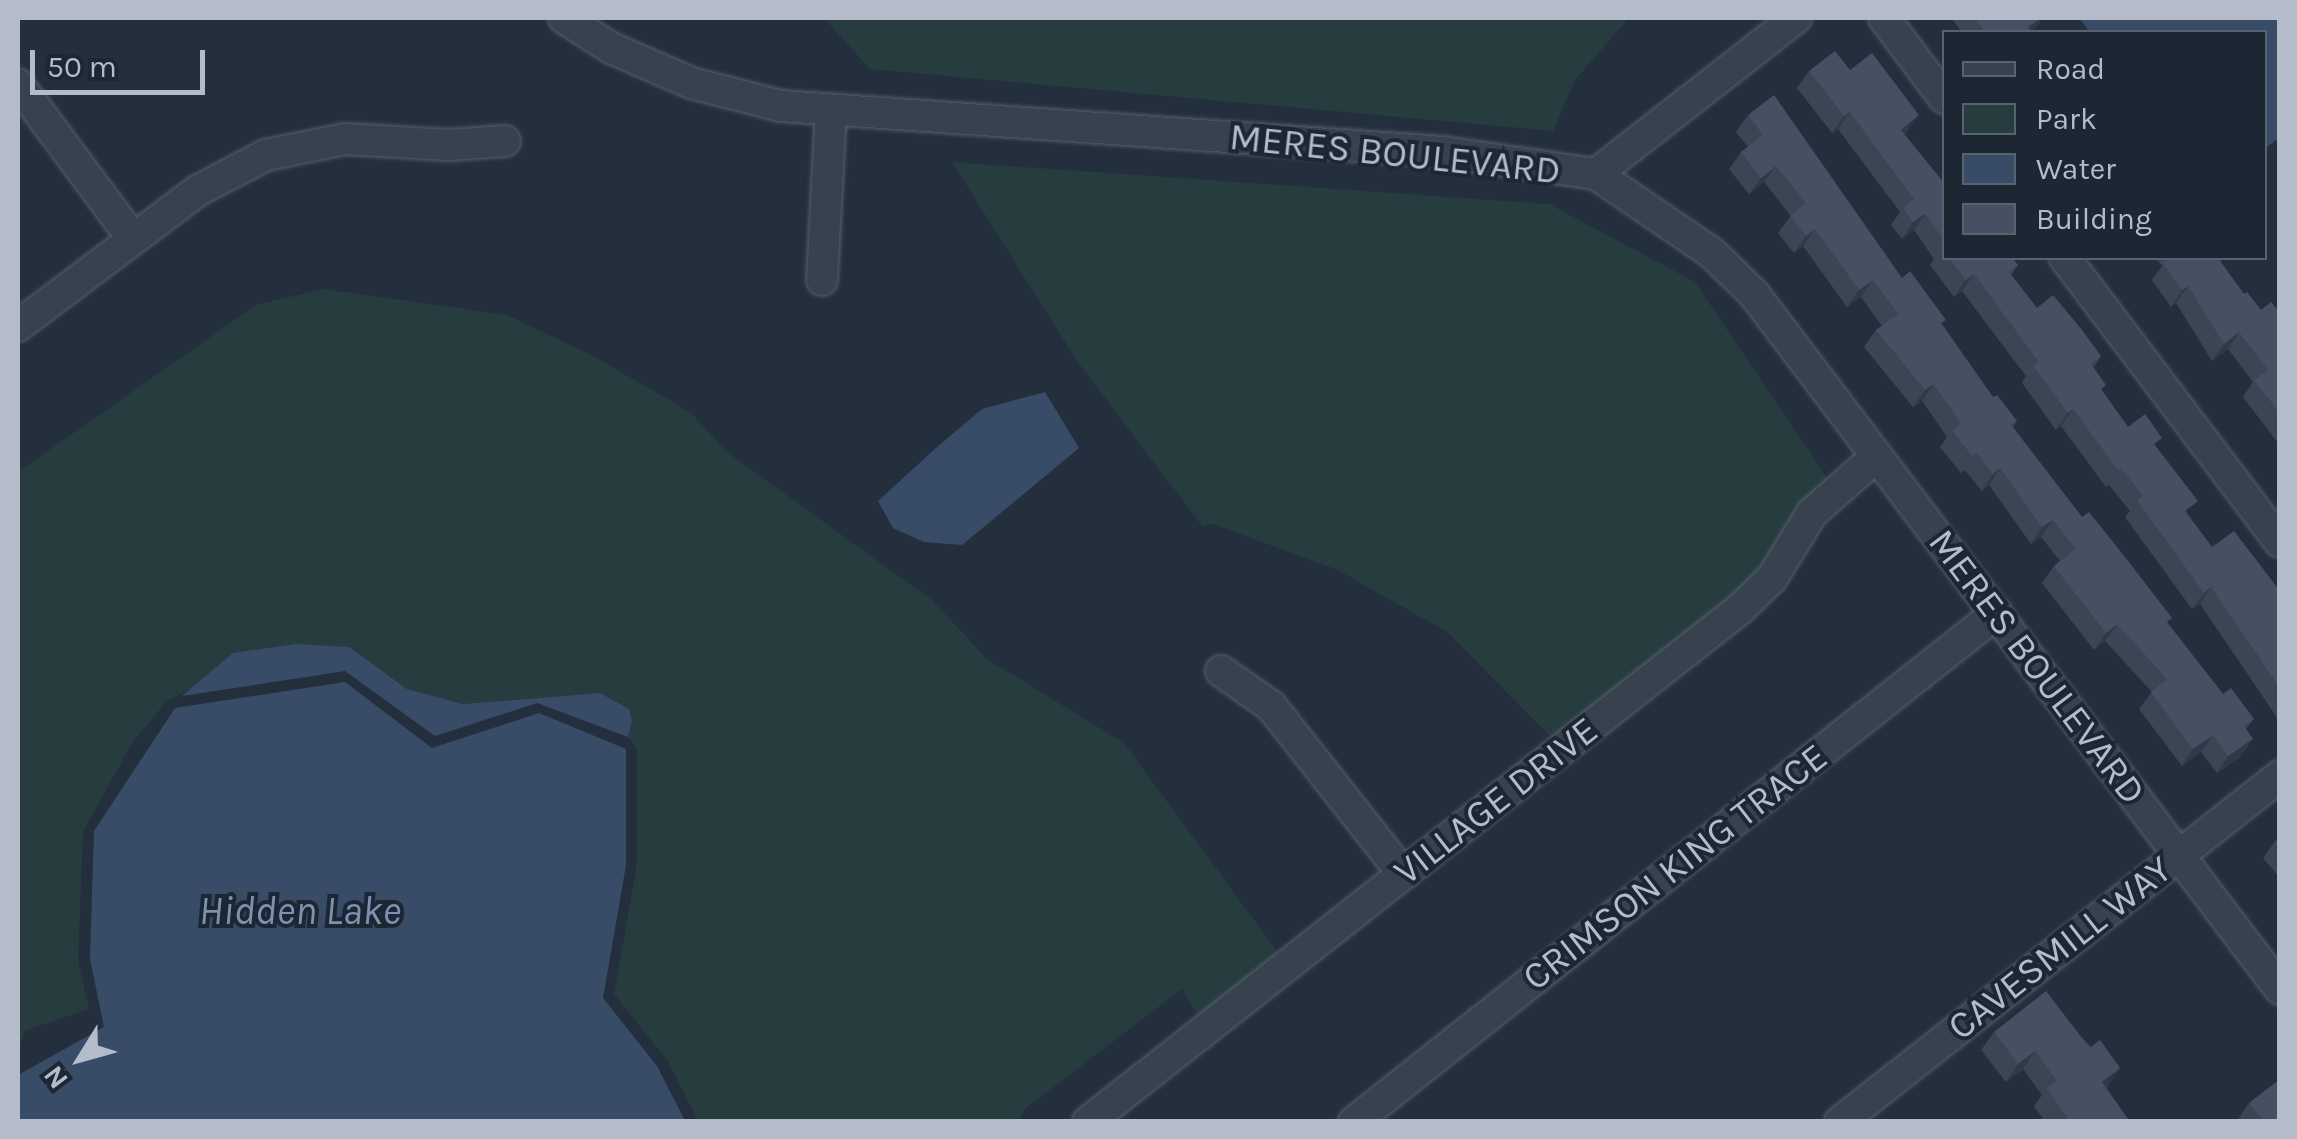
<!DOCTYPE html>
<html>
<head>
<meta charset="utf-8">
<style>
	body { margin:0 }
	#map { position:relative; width:2297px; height:1139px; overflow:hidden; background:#242f3e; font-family:Karla,sans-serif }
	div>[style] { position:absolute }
	.green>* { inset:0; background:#263c3f }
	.water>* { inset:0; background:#394c67 }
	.roads { filter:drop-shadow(0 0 2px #565f6c) drop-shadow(0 0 2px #565f6c) }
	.minor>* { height:30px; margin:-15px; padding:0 15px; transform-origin:15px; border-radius:15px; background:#38414e }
	.wall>* { inset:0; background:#3b4654 }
	.shaded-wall>* { inset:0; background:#303945 }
	.building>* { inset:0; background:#455162 }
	span { translate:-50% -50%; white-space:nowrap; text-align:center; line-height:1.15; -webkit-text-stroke:8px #1d2633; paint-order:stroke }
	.street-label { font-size:38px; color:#b4bcc9 }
	.water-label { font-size:40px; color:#7c92b1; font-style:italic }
	.frame { position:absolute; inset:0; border:20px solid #b4bcc9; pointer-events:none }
	.legend { position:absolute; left:1942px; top:30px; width:325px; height:230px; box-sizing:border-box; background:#1d2633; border:2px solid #59626f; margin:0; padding:12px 18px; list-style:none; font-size:30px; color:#b4bcc9 }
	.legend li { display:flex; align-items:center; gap:20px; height:50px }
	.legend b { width:50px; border:2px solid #59626f }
	.north { position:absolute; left:30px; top:1009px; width:100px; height:100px; -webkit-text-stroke:8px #1d2633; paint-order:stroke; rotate:233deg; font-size:28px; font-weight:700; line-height:40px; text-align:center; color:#b4bcc9 }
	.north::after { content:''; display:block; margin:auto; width:35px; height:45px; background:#b4bcc9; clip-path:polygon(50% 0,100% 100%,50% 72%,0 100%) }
	.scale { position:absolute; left:30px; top:50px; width:175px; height:45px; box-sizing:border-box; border:5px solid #b4bcc9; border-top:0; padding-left:12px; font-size:30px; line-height:35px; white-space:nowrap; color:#b4bcc9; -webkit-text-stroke:8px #1d2633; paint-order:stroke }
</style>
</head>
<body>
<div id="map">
	<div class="green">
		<div style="clip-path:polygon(824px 18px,1629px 18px,1575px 80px,1553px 131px,870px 69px)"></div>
		<div style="clip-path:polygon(952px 162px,1549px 204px,1695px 282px,1828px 479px,1750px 584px,1554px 740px,1447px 632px,1338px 570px,1210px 523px,1203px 527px,1077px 361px)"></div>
		<div style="clip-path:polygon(323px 289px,507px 315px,591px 355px,690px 412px,728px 453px,932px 600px,987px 659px,1124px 743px,1279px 954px,1200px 1019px,1182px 989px,1026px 1108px,1018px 1121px,698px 1121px,668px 1061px,614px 994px,637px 864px,637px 748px,628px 737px,632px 721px,600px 693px,463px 704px,407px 689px,349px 647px,191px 689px,166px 702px,132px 743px,83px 832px,78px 960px,89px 1009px,24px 1031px,18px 1055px,18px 472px,256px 305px)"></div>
	</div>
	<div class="water">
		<div style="clip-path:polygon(2079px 18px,2279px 18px,2279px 138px,2265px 148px,2264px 32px,2090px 32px)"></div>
		<div style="clip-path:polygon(1045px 392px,1079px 448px,962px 545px,924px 542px,893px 528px,878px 501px,936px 448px,982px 409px)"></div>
		<div style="clip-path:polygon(296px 644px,349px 647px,407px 689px,463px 704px,600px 693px,629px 709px,632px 721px,628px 737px,537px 703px,435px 736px,345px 671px,182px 696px,233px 653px)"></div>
		<div style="clip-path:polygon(345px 682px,432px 748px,539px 713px,626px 749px,626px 865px,603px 998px,657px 1066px,685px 1121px,18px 1121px,18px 1075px,104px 1027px,90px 959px,94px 831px,175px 708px)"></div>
	</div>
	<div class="roads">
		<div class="minor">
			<div style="left:564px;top:18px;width:56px;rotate:32.6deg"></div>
			<div style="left:611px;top:48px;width:87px;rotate:23.6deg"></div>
			<div style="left:691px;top:83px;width:93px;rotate:14.3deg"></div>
			<div style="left:781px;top:106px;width:664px;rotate:3.97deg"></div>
			<div style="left:1443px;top:152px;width:155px;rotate:8.2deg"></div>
			<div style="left:1596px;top:174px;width:140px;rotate:34.3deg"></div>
			<div style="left:1712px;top:253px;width:59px;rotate:44.3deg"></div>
			<div style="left:1754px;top:294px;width:872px;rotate:52.88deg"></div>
			<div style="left:1884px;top:18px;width:100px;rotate:53.1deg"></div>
			<div style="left:18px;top:84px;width:193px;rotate:53.4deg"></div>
			<div style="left:1596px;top:174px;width:254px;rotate:-38deg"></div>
			<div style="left:2065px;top:258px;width:356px;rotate:52.9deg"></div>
			<div style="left:822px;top:280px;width:170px;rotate:-87deg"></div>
			<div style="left:18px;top:326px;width:224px;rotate:-37deg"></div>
			<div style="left:197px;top:191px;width:78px;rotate:-27.6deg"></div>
			<div style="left:266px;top:155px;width:81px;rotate:-11.4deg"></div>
			<div style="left:345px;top:139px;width:104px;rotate:3.3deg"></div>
			<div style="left:449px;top:145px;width:56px;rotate:-4.1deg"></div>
			<div style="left:1221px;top:671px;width:61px;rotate:35deg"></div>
			<div style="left:1271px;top:706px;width:214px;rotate:51.8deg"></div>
			<div style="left:1088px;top:1122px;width:830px;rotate:-38.2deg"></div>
			<div style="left:1740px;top:609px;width:45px;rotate:-44.1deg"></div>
			<div style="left:1772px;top:578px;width:76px;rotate:-58.4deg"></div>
			<div style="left:1812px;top:513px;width:86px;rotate:-41.2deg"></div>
			<div style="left:1354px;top:1122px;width:820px;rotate:-38.37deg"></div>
			<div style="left:1840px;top:1122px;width:560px;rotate:-38.18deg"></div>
		</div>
	</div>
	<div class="wall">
		<div style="clip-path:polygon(1951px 18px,2043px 18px,2032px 32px,1962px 32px)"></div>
		<div style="clip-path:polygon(1850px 70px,1907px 132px,1904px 135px,1944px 183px,1944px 258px,2012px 258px,2018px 265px,2011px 275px,2037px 308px,2101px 356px,2094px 367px,2102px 391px,2128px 427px,2156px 446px,2188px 515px,2212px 547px,2280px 591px,2280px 722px,2200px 604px,2192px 609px,2125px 517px,2130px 511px,2109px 485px,2106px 487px,2061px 426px,2056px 430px,2022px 383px,2026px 376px,1962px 291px,1954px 297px,1930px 265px,1934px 259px,1914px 230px,1902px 239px,1891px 225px,1900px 212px,1838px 129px,1832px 133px,1797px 88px,1809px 71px)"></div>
		<div style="clip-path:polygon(1748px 115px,1902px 278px,1942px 325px,1993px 397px,2017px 421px,2013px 427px,2082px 517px,2223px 694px,2254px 719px,2246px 729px,2241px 756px,2217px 773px,2201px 752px,2182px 766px,2139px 709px,2152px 692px,2105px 641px,2094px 650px,2042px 583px,2054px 566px,2060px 561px,2041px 537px,2031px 544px,1989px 485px,1982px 491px,1965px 470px,1961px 473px,1940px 447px,1947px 437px,1922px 401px,1913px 407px,1864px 347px,1876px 330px,1882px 326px,1861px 297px,1847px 307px,1803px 246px,1794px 253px,1778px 233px,1791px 216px,1764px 182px,1749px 194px,1729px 169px,1741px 152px,1748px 147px,1736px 132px)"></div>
		<div style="clip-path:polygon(2156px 258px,2223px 258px,2220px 262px,2244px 294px,2261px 310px,2280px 313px,2280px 442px,2278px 443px,2243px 397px,2253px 382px,2228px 349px,2212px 361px,2176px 303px,2171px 307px,2152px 280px,2162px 266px)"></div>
		<div style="clip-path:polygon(2280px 838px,2280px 878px,2263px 858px,2275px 841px)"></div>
		<div style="clip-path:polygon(1994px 1032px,2108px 1086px,2106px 1088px,2130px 1122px,2045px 1122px,2034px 1106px,2042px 1095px,2023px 1069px,2006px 1082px,1981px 1050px)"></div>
		<div style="clip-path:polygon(2249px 1103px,2280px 1122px,2236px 1122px)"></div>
	</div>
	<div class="shaded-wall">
		<div style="clip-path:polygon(2041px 18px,2043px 18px,2031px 32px,2028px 27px)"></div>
		<div style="clip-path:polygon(1850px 112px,1838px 129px,1832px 133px,1844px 116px)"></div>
		<div style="clip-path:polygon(1919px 115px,1907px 132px,1889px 147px,1901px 130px)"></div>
		<div style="clip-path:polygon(1776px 166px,1764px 182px,1749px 194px,1761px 178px)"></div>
		<div style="clip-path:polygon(1925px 214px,1914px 230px,1902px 239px,1913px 222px)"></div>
		<div style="clip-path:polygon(1815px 229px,1803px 246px,1794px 253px,1806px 236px)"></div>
		<div style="clip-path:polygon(1974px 274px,1962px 291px,1954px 297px,1966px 280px)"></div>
		<div style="clip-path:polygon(1873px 280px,1861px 297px,1847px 307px,1859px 290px)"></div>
		<div style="clip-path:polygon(2188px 286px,2176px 303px,2171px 307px,2182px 290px)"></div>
		<div style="clip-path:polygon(2239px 332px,2228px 349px,2212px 361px,2224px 344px)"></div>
		<div style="clip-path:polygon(1933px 384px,1922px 401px,1913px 407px,1925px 390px)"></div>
		<div style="clip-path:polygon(2073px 409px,2061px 426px,2056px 430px,2068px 413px)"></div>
		<div style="clip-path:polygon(2000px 468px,1989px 485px,1982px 491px,1993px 474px)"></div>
		<div style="clip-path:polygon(2053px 520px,2041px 537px,2031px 544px,2042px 527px)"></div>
		<div style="clip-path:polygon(2211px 587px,2200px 604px,2192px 609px,2204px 593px)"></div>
		<div style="clip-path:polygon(2117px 624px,2105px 641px,2094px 650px,2106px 633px)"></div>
		<div style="clip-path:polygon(2213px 735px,2201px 752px,2182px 766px,2193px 749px)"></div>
		<div style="clip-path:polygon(2253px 739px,2241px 756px,2217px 773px,2228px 756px)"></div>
		<div style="clip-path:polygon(2035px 1051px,2023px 1069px,2006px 1082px,2018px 1064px)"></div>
		<div style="clip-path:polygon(2120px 1068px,2108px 1086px,2089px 1100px,2102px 1082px)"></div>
	</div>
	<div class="building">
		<div style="clip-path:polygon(1974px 18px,2041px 18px,2028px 27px,2032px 32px,1985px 32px)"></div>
		<div style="clip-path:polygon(1835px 51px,1850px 70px,1872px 53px,1919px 115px,1901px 130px,1944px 183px,1944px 240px,1925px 214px,1913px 222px,1903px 208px,1914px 199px,1850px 112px,1844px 116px,1809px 71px)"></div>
		<div style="clip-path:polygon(1774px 95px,1902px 278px,1910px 271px,1946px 320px,1941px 323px,1993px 397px,1997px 395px,2017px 421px,2011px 425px,2082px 517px,2089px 512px,2125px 557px,2172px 618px,2167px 622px,2223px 694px,2231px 688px,2254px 719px,2244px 726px,2253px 739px,2228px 756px,2213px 735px,2193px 749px,2151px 692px,2167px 679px,2117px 624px,2106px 633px,2054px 566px,2076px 549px,2053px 520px,2042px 527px,2000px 468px,1993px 474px,1977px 453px,1972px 456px,1952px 430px,1961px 423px,1933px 384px,1925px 390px,1876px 330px,1898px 314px,1873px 280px,1859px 290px,1815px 229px,1806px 236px,1790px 216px,1806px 203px,1776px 166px,1761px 178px,1741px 152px,1763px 135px,1748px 115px)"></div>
		<div style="clip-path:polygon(1949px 258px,2012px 258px,2018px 265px,2009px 272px,2037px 308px,2053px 295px,2082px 330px,2101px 356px,2091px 364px,2106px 385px,2101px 389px,2128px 427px,2145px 414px,2162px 438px,2154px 444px,2198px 501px,2185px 511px,2212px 547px,2234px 531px,2280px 591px,2280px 688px,2211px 587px,2204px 593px,2137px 500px,2143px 496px,2121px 468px,2118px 470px,2073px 409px,2068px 413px,2033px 366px,2039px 362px,1974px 274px,1966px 280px)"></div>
		<div style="clip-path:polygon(2171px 258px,2218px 258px,2244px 294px,2247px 292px,2261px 310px,2271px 302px,2280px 313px,2280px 413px,2254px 380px,2268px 370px,2239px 332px,2224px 344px,2188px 286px,2182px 290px,2163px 263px)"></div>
		<div style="clip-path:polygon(2046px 991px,2082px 1038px,2091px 1047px,2100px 1040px,2120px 1068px,2102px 1082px,2130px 1122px,2070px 1122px,2047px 1088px,2057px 1081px,2035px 1051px,2018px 1064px,1994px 1032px)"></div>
		<div style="clip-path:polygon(2280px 1079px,2280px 1122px,2264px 1122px,2249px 1103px)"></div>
	</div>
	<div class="street-label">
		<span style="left:1395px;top:154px;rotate:6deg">MERES BOULEVARD</span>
		<span style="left:2037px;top:667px;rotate:53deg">MERES BOULEVARD</span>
		<span style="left:1496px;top:801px;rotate:-38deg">VILLAGE DRIVE</span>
		<span style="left:1675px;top:867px;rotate:-38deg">CRIMSON KING TRACE</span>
		<span style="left:2060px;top:948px;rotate:-38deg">CAVESMILL WAY</span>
	</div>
	<div class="water-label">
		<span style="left:300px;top:911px">Hidden Lake</span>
	</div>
	<div class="frame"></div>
	<ul class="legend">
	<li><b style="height:12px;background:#38414e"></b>Road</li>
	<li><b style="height:28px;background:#263c3f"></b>Park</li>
	<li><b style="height:28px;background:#394c67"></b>Water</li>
	<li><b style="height:28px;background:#455162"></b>Building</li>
	</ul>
	<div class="north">N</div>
	<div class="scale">50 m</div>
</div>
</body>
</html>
